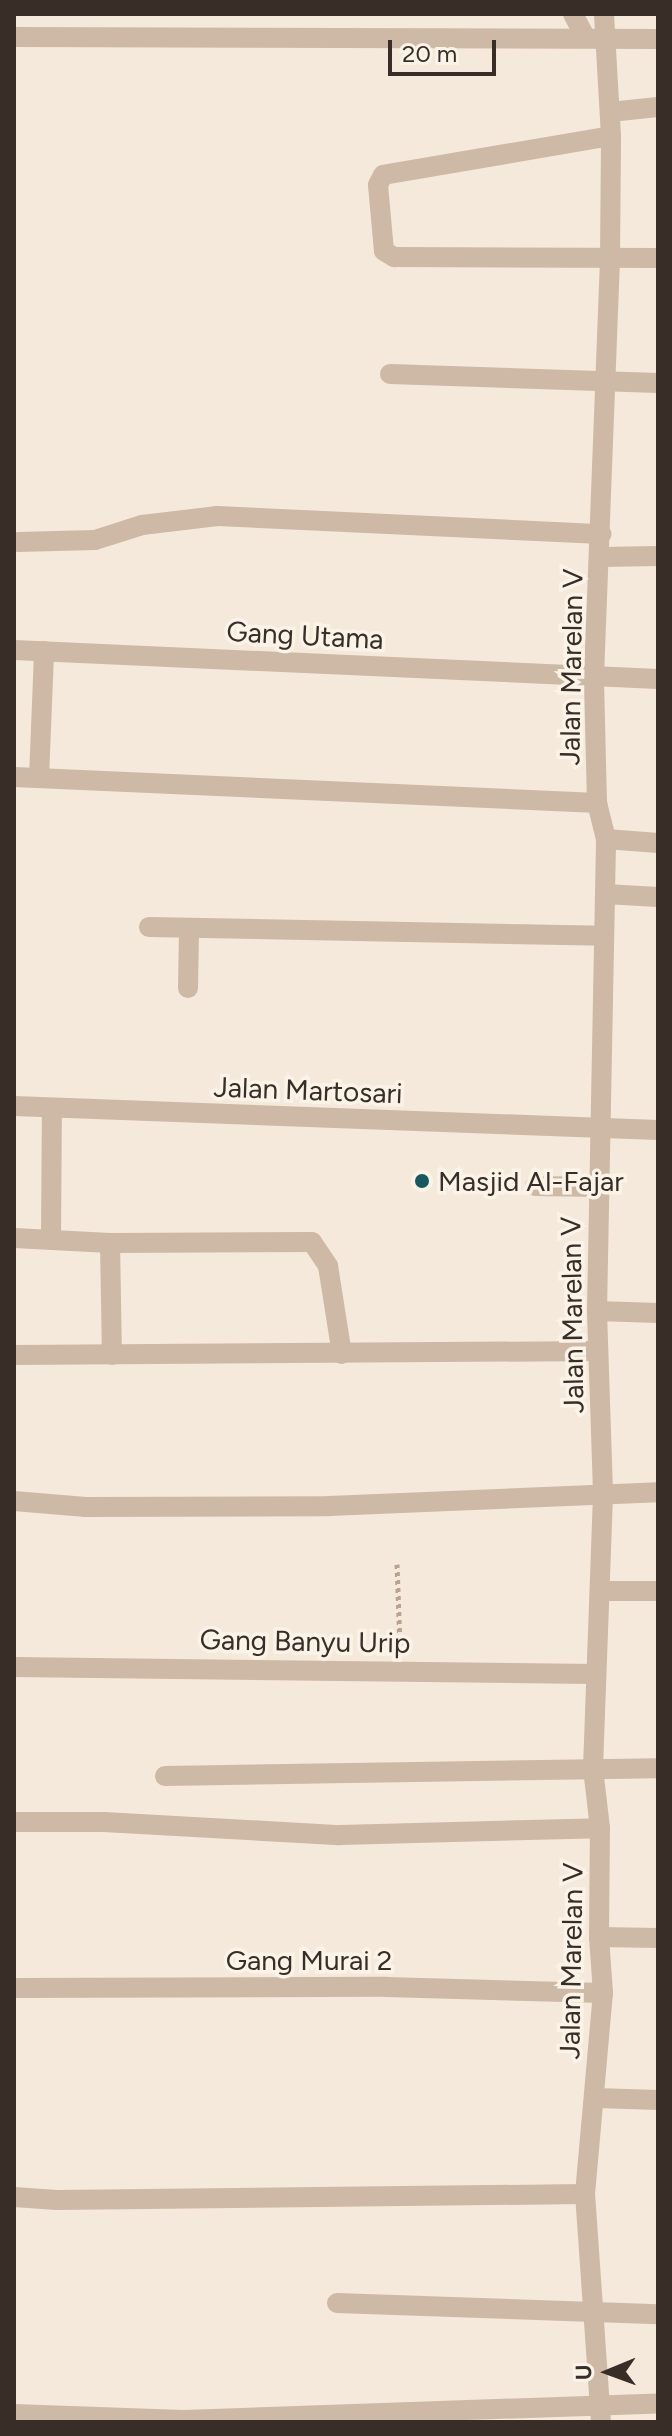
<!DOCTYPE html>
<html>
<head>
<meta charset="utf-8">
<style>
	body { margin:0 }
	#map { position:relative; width:672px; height:2436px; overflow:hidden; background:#f4e9db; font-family:Figtree,sans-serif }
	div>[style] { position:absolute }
	.path>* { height:5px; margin-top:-2.5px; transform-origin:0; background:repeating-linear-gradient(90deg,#b9a28f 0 4px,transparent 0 8px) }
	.minor>* { height:20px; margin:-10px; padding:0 10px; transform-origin:10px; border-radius:10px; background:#cdb9a5 }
	.dots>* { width:22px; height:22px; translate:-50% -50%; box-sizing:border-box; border:4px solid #fbf3e8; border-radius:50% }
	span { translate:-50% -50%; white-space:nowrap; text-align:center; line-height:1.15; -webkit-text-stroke:7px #fbf3e8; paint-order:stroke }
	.street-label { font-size:28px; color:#392d27 }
	.poi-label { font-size:28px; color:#392d27 }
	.left { translate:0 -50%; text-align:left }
	.frame { position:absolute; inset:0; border:16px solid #392d27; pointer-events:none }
	.north { position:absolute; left:568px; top:2332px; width:80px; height:80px; -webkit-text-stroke:6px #fbf3e8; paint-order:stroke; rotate:269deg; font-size:22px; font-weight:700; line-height:32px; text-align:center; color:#392d27 }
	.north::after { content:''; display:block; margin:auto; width:28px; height:36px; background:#392d27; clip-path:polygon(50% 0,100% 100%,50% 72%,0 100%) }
	.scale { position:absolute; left:388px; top:40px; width:108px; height:36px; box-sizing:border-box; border:4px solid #392d27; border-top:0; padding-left:10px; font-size:24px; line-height:28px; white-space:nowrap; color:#392d27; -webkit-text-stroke:6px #fbf3e8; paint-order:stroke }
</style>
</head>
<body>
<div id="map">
	<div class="path">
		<div style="left:397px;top:1564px;width:81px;rotate:87.9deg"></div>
	</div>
	<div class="minor">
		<div style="left:573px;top:14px;width:27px;rotate:62deg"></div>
		<div style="left:14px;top:37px;width:644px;rotate:0.18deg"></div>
		<div style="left:610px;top:112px;width:48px;rotate:-5.9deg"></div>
		<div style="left:611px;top:136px;width:231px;rotate:170.3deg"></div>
		<div style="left:383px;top:175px;width:11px;rotate:117deg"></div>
		<div style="left:378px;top:185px;width:66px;rotate:84.8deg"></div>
		<div style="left:384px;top:251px;width:12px;rotate:31deg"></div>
		<div style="left:394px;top:257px;width:264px;rotate:0.2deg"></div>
		<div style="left:390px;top:374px;width:268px;rotate:1.9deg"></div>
		<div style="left:18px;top:542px;width:77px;rotate:-1.5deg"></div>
		<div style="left:95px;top:540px;width:49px;rotate:-17.7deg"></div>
		<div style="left:142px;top:525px;width:76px;rotate:-6.8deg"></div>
		<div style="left:217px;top:516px;width:385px;rotate:2.7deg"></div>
		<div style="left:601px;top:557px;width:57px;rotate:-1deg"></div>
		<div style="left:14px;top:650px;width:645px;rotate:2.58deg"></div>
		<div style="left:14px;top:777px;width:584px;rotate:2.55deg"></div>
		<div style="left:39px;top:778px;width:127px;rotate:-87.7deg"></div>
		<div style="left:606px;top:839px;width:52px;rotate:4.4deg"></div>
		<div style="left:605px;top:894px;width:53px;rotate:3.2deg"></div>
		<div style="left:149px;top:927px;width:455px;rotate:1.1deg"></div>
		<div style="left:188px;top:988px;width:60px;rotate:-89deg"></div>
		<div style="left:14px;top:1106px;width:644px;rotate:2.13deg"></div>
		<div style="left:535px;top:1186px;width:64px;rotate:0.9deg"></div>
		<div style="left:14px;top:1238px;width:96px;rotate:3deg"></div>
		<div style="left:110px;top:1243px;width:202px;rotate:-0.3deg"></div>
		<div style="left:312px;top:1242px;width:29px;rotate:56deg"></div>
		<div style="left:328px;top:1266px;width:89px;rotate:81deg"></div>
		<div style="left:51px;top:1239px;width:131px;rotate:-89.6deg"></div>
		<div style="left:110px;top:1243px;width:112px;rotate:89deg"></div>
		<div style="left:597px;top:1311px;width:61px;rotate:1.9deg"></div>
		<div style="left:14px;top:1355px;width:584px;rotate:-0.39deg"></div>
		<div style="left:14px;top:1501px;width:72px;rotate:4.8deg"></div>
		<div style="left:86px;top:1507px;width:243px;rotate:-0.2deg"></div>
		<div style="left:329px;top:1506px;width:329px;rotate:-2.4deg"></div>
		<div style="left:600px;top:1591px;width:58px"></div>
		<div style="left:14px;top:1667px;width:582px;rotate:0.69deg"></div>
		<div style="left:165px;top:1776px;width:493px;rotate:-0.9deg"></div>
		<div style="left:14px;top:1822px;width:90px"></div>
		<div style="left:104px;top:1822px;width:236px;rotate:3.2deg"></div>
		<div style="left:340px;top:1835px;width:260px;rotate:-1.5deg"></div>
		<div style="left:599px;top:1937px;width:59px;rotate:1deg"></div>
		<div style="left:14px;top:1988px;width:372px;rotate:-0.2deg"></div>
		<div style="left:386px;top:1987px;width:217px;rotate:1.6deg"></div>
		<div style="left:596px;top:2098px;width:62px;rotate:1.8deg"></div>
		<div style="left:14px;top:2197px;width:43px;rotate:4deg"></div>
		<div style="left:57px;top:2200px;width:528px;rotate:-0.65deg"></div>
		<div style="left:337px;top:2303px;width:321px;rotate:2deg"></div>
		<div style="left:14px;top:2414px;width:169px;rotate:2deg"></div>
		<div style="left:183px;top:2420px;width:475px;rotate:-2deg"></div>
		<div style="left:601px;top:2422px;width:229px;rotate:-94deg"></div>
		<div style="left:585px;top:2194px;width:202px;rotate:-84.9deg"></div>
		<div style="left:603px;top:1993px;width:56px;rotate:-94.1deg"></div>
		<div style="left:599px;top:1937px;width:109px;rotate:-89.5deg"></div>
		<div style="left:600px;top:1828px;width:60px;rotate:-96.7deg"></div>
		<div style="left:593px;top:1768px;width:276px;rotate:-87.9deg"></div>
		<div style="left:603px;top:1492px;width:181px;rotate:-91.9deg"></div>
		<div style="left:597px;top:1311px;width:472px;rotate:-88.9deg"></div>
		<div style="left:606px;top:839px;width:37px;rotate:-104deg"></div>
		<div style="left:597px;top:803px;width:127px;rotate:-91.4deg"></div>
		<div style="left:594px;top:676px;width:419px;rotate:-87.8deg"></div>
		<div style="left:610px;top:257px;width:121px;rotate:-89.5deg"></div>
		<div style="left:611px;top:136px;width:122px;rotate:-93.3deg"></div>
	</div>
	<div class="dots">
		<div style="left:422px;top:1181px;background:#19585e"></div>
	</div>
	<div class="street-label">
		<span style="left:305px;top:635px;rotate:3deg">Gang Utama</span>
		<span style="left:571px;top:667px;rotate:-89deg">Jalan Marelan V</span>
		<span style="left:308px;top:1090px;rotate:2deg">Jalan Martosari</span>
		<span style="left:572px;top:1315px;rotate:-91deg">Jalan Marelan V</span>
		<span style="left:305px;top:1641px;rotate:1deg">Gang Banyu Urip</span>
		<span style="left:309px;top:1960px">Gang Murai 2</span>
		<span style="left:571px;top:1961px;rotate:-89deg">Jalan Marelan V</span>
	</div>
	<div class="poi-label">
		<span class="left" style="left:438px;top:1181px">Masjid Al-Fajar</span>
	</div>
	<div class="frame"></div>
	<div class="north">U</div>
	<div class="scale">20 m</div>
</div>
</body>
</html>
